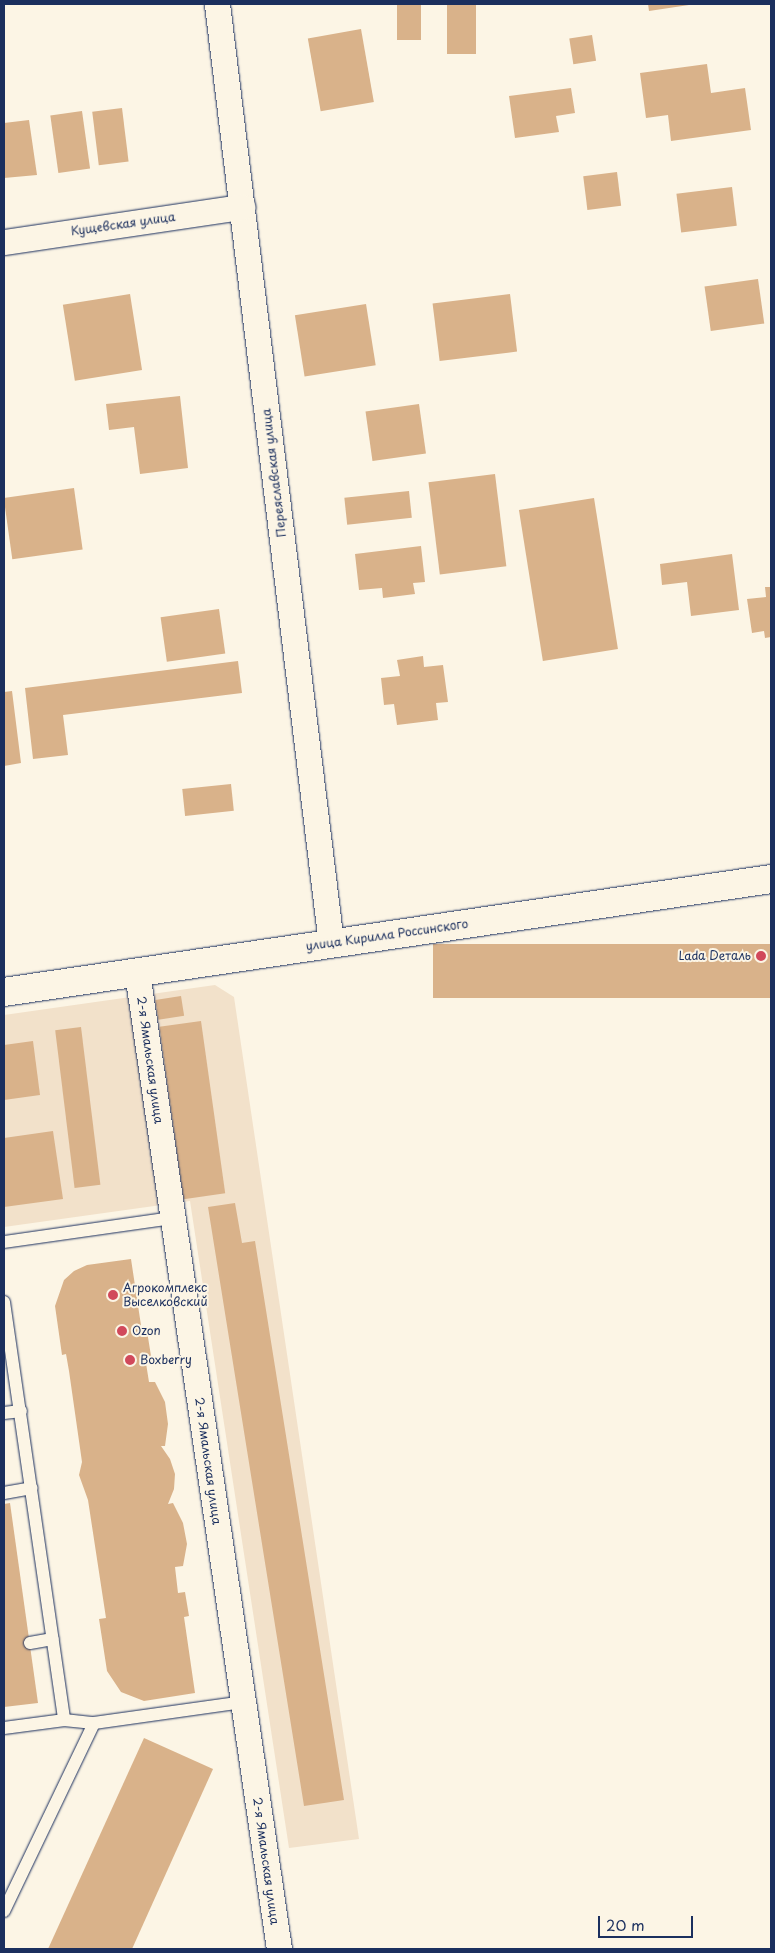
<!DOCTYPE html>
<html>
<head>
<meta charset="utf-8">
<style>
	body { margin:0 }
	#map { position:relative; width:775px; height:1953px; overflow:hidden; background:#fcf5e5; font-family:"Playpen Sans",sans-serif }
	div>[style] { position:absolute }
	.built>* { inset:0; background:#f2e1ca }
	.building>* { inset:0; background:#d9b28a; transform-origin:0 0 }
	.roads { filter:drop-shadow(0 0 1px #1b2f5e) drop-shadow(0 0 1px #1b2f5e) }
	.lane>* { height:12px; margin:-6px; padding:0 6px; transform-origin:6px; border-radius:6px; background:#fcf5e5 }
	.street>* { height:25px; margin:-12.5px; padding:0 12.5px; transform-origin:12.5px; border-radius:12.5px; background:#fcf5e5 }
	.secondary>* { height:28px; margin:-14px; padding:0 14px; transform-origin:14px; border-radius:14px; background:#fcf5e5 }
	.dots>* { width:14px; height:14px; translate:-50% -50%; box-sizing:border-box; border:2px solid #fcf5e5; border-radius:50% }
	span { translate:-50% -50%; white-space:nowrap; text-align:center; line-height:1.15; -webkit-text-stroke:4px #fcf5e5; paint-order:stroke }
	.street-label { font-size:12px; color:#1b2f5e }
	.poi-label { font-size:12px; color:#1b2f5e }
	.right { translate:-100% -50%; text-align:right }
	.left { translate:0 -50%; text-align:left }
	.frame { position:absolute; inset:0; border:5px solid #1b2f5e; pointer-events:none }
	.scale { position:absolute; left:598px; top:1916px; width:95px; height:22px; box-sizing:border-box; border:2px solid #1b2f5e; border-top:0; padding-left:6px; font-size:15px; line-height:18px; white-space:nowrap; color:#1b2f5e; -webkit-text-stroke:4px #fcf5e5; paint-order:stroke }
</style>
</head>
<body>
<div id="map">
	<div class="built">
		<div style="clip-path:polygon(215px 985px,234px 997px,359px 1839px,289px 1848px,190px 1201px,4px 1227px,4px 1015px)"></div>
	</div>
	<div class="building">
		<div style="left:397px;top:4px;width:24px;height:36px"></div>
		<div style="left:447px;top:4px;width:29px;height:50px"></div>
		<div style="clip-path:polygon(648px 4px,689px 4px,689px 5px,649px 11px)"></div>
		<div style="left:361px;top:29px;width:74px;height:54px;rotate:80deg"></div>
		<div style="left:592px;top:35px;width:26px;height:23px;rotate:81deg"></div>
		<div style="clip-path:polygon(707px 64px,711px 93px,745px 88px,751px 130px,671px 141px,668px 115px,646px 118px,640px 73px)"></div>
		<div style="clip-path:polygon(571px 88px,575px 113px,556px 116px,559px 132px,515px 138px,509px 96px)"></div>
		<div style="left:122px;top:108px;width:54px;height:30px;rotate:83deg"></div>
		<div style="left:82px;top:111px;width:58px;height:32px;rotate:82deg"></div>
		<div style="clip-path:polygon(29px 120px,37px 175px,4px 178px,4px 123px)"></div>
		<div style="left:617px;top:172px;width:34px;height:34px;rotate:83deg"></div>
		<div style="left:732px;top:187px;width:39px;height:56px;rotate:83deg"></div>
		<div style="left:758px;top:279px;width:45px;height:54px;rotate:82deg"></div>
		<div style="left:130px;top:294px;width:77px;height:68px;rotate:81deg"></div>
		<div style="left:510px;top:294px;width:58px;height:78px;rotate:83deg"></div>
		<div style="left:366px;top:304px;width:62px;height:72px;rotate:81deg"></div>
		<div style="clip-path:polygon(180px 396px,188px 468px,140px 474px,134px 427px,109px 430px,106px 404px)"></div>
		<div style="left:419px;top:404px;width:50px;height:54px;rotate:82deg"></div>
		<div style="left:495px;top:474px;width:93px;height:67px;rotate:83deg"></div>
		<div style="left:74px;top:488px;width:62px;height:71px;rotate:82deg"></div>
		<div style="left:409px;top:491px;width:27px;height:65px;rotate:84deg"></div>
		<div style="left:594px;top:498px;width:153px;height:76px;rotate:81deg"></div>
		<div style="clip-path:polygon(421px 546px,425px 582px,413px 583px,415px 594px,383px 598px,382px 588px,359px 590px,355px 554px)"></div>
		<div style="clip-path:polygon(732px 554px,739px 610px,691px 616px,687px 582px,662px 585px,660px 564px)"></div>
		<div style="clip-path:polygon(765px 587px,771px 587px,771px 637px,765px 638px,764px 631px,752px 633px,747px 599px,766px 597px)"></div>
		<div style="left:219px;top:609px;width:45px;height:59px;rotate:82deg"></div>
		<div style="clip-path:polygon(423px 656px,424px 667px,443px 665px,448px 702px,436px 703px,438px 720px,397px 725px,394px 704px,384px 705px,381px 678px,400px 676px,397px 660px)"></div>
		<div style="clip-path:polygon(238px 661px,242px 693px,63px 715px,68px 755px,33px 759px,25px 688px)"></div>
		<div style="clip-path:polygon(12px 691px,21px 763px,4px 766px,4px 692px)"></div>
		<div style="left:231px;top:784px;width:27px;height:49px;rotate:84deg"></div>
		<div style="left:771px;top:944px;width:54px;height:338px;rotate:90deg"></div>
		<div style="left:181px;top:996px;width:20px;height:26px;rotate:81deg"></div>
		<div style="left:201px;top:1021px;width:174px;height:42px;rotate:82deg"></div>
		<div style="left:81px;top:1027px;width:159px;height:26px;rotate:83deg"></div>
		<div style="clip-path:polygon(33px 1041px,40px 1095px,4px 1100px,4px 1045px)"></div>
		<div style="clip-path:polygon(53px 1131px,63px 1199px,4px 1207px,4px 1138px)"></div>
		<div style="clip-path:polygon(235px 1203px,242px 1243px,255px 1241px,344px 1800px,304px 1806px,208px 1207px)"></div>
		<div style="clip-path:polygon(131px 1259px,142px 1332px,147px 1331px,151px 1356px,145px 1357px,149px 1382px,155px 1382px,165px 1402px,168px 1424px,165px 1446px,161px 1446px,170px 1459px,175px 1474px,174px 1489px,168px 1504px,173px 1503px,183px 1523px,187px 1544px,183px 1566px,175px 1567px,178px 1593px,185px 1592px,189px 1616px,184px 1617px,195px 1693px,144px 1701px,121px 1692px,107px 1671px,99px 1619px,106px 1618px,88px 1500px,79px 1475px,82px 1462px,69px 1371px,66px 1354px,62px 1355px,55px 1306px,64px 1280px,74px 1271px,87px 1265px)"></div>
		<div style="clip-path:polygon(10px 1503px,38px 1703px,4px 1707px,4px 1504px)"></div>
		<div style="clip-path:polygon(144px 1738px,213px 1769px,132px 1949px,48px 1949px)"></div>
	</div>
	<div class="roads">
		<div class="lane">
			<div style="left:4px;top:1242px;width:171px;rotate:-8.1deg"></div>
			<div style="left:4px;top:1302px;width:422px;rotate:81.8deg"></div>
			<div style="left:4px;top:1413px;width:17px;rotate:-7deg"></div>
			<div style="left:4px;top:1493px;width:28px;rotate:-10deg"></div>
			<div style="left:30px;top:1643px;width:23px;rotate:-10deg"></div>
			<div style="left:4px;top:1728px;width:61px;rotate:-7.6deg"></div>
			<div style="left:64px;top:1720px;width:30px;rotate:6deg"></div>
			<div style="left:94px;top:1723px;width:150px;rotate:-8deg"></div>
			<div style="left:4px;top:1911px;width:208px;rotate:-64.4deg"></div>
		</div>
		<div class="street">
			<div style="left:217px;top:4px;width:946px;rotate:83.08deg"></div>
			<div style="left:4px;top:242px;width:241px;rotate:-8.4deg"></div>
			<div style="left:137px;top:972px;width:987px;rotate:81.73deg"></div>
		</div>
		<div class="secondary">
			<div style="left:4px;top:992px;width:775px;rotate:-8.38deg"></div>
		</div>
	</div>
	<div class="dots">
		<div style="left:761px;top:956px;background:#d1495b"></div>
		<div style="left:113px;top:1295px;background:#d1495b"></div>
		<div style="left:122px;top:1331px;background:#d1495b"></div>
		<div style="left:130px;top:1360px;background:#d1495b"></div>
	</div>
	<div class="street-label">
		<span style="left:123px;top:224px;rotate:-8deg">Кущевская улица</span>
		<span style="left:274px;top:473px;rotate:-97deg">Переяславская улица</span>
		<span style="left:387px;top:935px;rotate:-8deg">улица Кирилла Россинского</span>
		<span style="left:150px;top:1060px;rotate:82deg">2-я Ямальская улица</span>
		<span style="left:208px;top:1461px;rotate:82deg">2-я Ямальская улица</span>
		<span style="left:266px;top:1861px;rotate:82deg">2-я Ямальская улица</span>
	</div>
	<div class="poi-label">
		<span class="right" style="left:751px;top:956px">Lada Dеталь</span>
		<span class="left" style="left:123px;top:1295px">Агрокомплекс<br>Выселковский</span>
		<span class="left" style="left:132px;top:1331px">Ozon</span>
		<span class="left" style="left:140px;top:1360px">Boxberry</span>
	</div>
	<div class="frame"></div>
	<div class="scale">20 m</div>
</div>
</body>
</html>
